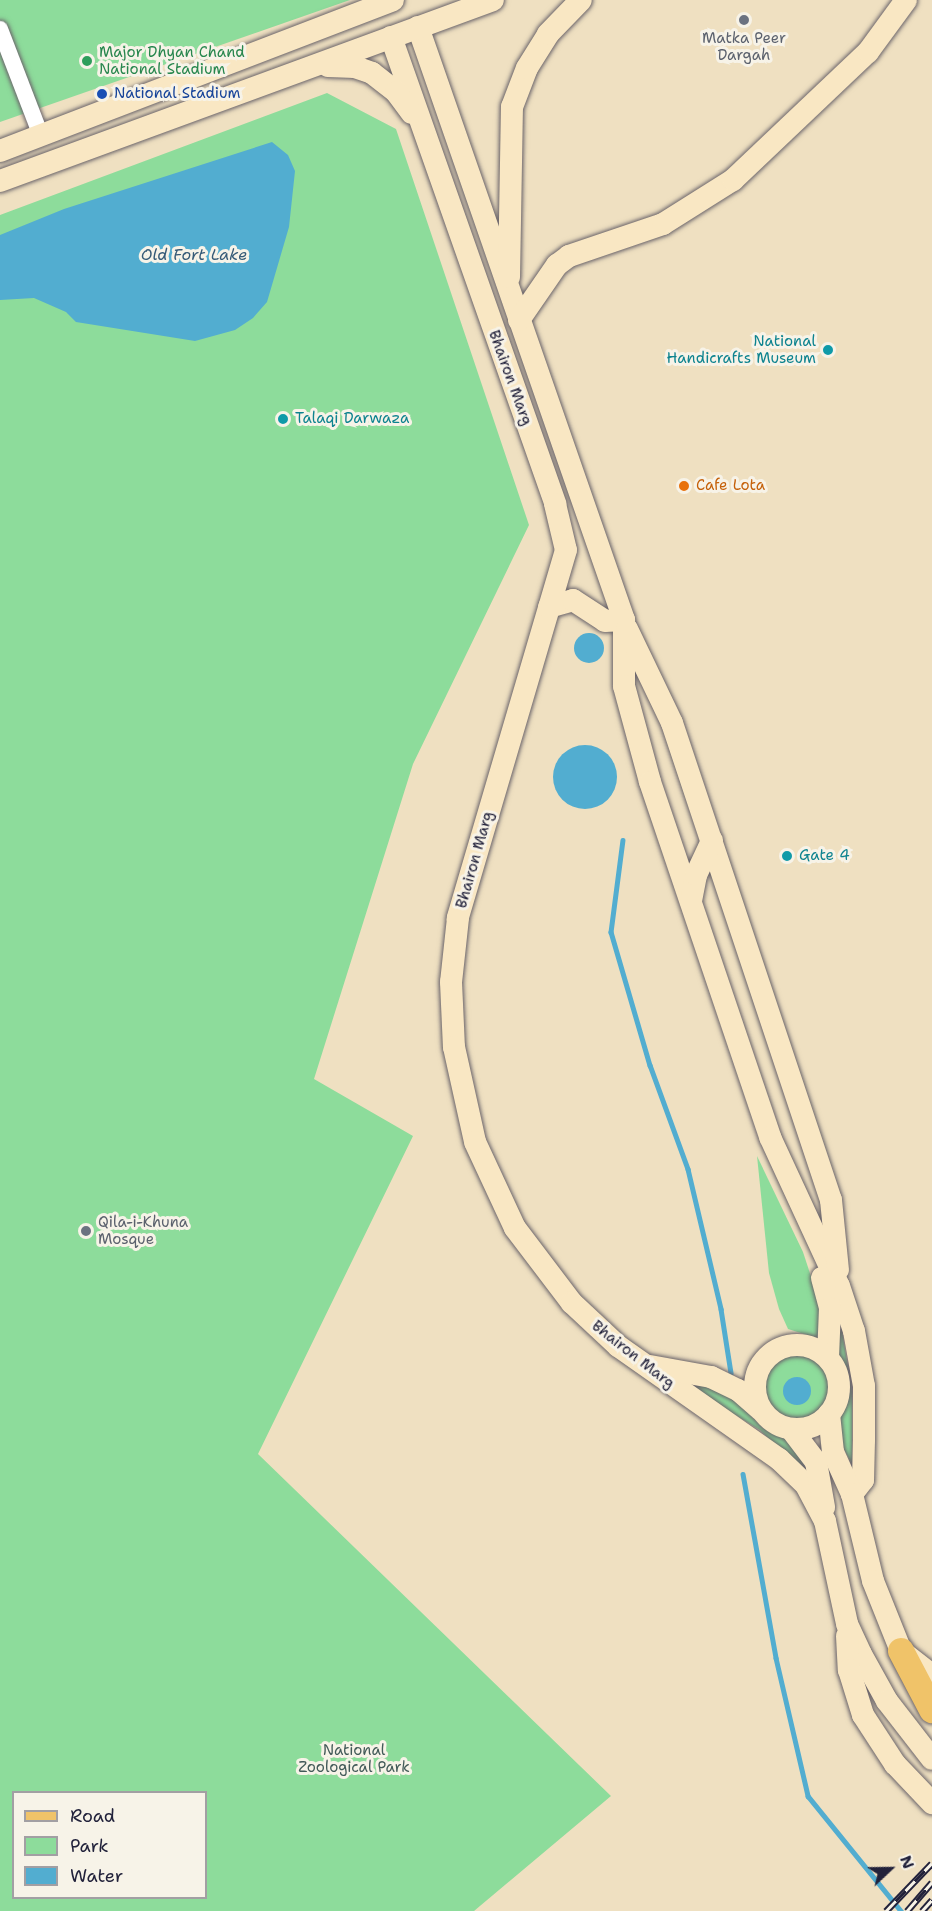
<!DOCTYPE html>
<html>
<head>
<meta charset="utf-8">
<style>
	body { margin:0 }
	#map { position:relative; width:932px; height:1911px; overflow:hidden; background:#efe0c1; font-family:"Shantell Sans",sans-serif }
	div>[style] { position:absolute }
	.green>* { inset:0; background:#8ddc9b }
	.round { border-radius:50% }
	.water>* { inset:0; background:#52add0 }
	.stream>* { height:4.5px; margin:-2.25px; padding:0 2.25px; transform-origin:2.25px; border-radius:2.25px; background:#52add0 }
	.roads { filter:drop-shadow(0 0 2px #6a646a) drop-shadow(0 0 2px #6a646a) }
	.street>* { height:16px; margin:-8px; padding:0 8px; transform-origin:8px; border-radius:8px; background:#fff }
	.secondary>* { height:22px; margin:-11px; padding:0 11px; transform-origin:11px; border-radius:11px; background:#f9e7c3 }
	.secondary>.ring { margin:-11px; padding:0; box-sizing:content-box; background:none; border:22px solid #f9e7c3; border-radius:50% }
	.primary>* { height:26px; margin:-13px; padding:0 13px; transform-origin:13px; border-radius:13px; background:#f0c369 }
	.rail>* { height:7px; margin-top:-3.5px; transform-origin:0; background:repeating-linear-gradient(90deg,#f7f3e8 0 14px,#22223b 0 28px); box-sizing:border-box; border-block:2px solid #22223b }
	.dots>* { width:16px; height:16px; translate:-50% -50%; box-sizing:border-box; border:3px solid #f7f3e8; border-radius:50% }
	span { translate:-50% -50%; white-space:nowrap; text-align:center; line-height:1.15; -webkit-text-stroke:6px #f7f3e8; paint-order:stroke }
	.worship-label { font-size:15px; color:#5b616d }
	.left { translate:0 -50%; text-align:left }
	.leisure-label { font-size:15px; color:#27864d }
	.transit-label { font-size:15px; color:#164399 }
	.culture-label { font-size:15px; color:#0d838f }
	.right { translate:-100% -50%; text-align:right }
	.street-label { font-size:15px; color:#22223b }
	.food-label { font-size:15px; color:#c56008 }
	.park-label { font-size:15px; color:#425a58 }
	.water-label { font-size:16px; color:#355a77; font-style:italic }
	.legend { position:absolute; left:12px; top:1791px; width:195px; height:108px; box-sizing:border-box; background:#f7f3e8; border:2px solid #a29fa3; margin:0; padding:8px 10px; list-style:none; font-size:18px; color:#22223b }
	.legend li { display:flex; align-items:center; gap:12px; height:30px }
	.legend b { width:30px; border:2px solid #a29fa3 }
	.north { position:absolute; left:860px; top:1839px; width:60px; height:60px; -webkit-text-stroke:4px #f7f3e8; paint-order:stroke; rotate:68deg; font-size:16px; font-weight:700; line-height:24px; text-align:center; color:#22223b }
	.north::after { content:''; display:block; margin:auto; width:21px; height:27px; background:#22223b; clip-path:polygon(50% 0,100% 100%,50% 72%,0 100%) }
</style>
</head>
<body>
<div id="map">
	<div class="green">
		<div style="clip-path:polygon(0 0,350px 0,0 122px)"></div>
		<div style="clip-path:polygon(evenodd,327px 93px,396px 129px,529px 525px,413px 764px,314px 1079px,413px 1136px,258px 1454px,611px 1796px,474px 1911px,0 1911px,0 215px,327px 93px,14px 1792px,206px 1792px,206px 1898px,14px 1898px,14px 1792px)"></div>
		<div style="clip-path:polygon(757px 1156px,803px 1252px,822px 1310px,820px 1339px,788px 1329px,779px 1309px,769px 1273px)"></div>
		<div style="clip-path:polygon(840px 1319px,852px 1392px,852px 1464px,841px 1444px,840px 1411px,848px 1392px,845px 1370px,836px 1354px)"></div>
		<div class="round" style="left:765px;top:1355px;width:64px;height:64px"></div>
		<div style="clip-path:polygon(685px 1384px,708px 1387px,730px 1395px,763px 1428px,783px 1436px,800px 1451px,812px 1481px,760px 1430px)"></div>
	</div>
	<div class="water">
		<div style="clip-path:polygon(272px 142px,288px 155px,295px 171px,289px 227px,267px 302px,253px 318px,235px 330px,195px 341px,76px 322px,66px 312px,34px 298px,0 300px,0 235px,64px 209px)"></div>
		<div class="round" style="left:574px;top:633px;width:30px;height:30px"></div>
		<div class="round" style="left:553px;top:745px;width:64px;height:64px"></div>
		<div class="round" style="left:783px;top:1377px;width:28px;height:28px"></div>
	</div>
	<div class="stream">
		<div style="left:623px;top:840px;width:93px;rotate:97.4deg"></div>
		<div style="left:611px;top:932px;width:139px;rotate:73.7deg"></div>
		<div style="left:650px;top:1065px;width:111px;rotate:69.9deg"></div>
		<div style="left:688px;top:1169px;width:144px;rotate:76.7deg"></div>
		<div style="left:721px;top:1309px;width:65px;rotate:81.1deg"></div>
		<div style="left:743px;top:1474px;width:187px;rotate:79.8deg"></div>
		<div style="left:776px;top:1658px;width:142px;rotate:76.9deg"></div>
		<div style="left:808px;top:1796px;width:148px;rotate:51deg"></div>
	</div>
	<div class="roads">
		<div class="street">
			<div style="left:0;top:29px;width:115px;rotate:69deg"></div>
		</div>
		<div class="secondary">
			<div style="left:418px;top:27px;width:628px;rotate:70.84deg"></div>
			<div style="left:624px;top:620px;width:66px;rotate:90deg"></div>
			<div style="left:624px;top:686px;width:99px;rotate:74.8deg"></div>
			<div style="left:650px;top:782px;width:375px;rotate:71.3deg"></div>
			<div style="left:770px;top:1137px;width:164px;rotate:65.2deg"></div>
			<div style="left:839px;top:1286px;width:47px;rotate:71.6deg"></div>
			<div style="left:854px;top:1331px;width:56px;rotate:79.7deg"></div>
			<div style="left:864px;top:1386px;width:54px;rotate:90deg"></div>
			<div style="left:864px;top:1440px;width:40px;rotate:91.4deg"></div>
			<div style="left:863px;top:1480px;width:18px;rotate:128deg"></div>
			<div style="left:391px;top:37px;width:495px;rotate:70.6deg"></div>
			<div style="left:555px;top:504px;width:47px;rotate:76.6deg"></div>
			<div style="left:566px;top:550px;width:384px;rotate:106.4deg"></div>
			<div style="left:458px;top:918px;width:64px;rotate:96.2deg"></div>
			<div style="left:451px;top:982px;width:65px;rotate:87.4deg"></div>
			<div style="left:454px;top:1047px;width:97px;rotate:77.5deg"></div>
			<div style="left:475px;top:1142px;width:95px;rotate:65.1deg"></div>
			<div style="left:515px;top:1228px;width:94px;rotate:52.8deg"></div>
			<div style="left:572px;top:1303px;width:63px;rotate:43.1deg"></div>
			<div style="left:618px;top:1346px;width:197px;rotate:35.1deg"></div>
			<div style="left:779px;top:1459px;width:37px;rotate:44deg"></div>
			<div style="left:806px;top:1485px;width:41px;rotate:62.2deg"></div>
			<div style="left:825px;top:1521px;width:105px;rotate:77.9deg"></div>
			<div style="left:847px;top:1624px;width:33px;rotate:65deg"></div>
			<div style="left:861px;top:1654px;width:54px;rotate:61deg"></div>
			<div style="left:887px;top:1701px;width:73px;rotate:52.2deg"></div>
			<div style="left:328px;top:66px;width:27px;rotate:2deg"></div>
			<div style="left:355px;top:67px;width:18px;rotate:19deg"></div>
			<div style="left:372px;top:73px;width:31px;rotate:38deg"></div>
			<div style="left:396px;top:92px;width:26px;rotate:53deg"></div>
			<div style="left:0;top:151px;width:421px;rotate:-21deg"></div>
			<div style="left:0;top:181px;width:525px;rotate:-20.16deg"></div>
			<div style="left:509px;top:277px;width:170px;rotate:-89deg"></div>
			<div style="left:512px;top:107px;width:42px;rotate:-69deg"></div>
			<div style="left:527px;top:68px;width:40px;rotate:-58deg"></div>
			<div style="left:548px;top:34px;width:47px;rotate:-45.9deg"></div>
			<div style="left:519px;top:320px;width:67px;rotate:-55.4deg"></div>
			<div style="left:557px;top:265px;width:15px;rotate:-37deg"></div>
			<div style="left:569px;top:256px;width:99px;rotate:-18.8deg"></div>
			<div style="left:663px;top:224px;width:83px;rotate:-32.2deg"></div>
			<div style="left:733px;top:180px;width:186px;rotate:-43.5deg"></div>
			<div style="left:868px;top:52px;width:64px;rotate:-53.8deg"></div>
			<div style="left:549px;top:607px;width:25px;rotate:-16deg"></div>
			<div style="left:573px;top:600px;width:38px;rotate:33deg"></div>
			<div style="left:605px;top:621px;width:19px;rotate:-3deg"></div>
			<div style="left:627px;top:629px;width:104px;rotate:64.4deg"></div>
			<div style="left:672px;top:723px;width:503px;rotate:71.57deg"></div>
			<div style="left:831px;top:1200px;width:70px;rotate:84.3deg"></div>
			<div style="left:691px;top:901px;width:26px;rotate:-79deg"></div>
			<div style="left:696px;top:875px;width:38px;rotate:-65deg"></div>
			<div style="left:822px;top:1278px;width:31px;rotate:75deg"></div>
			<div style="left:830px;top:1308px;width:50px;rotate:92.3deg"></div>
			<div class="ring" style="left:755px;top:1345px;width:62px;height:62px"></div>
			<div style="left:650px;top:1366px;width:62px;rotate:10.2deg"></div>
			<div style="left:711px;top:1377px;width:30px;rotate:26deg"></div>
			<div style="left:738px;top:1390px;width:30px;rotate:41deg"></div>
			<div style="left:829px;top:1414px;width:38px;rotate:84deg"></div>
			<div style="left:833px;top:1452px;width:46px;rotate:65.7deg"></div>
			<div style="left:852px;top:1494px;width:89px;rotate:76.4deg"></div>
			<div style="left:873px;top:1581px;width:75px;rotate:68.2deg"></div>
			<div style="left:901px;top:1651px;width:39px;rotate:38deg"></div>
			<div style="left:791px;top:1429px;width:41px;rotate:52.9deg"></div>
			<div style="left:816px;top:1462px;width:46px;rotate:79.9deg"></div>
			<div style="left:847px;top:1636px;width:34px;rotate:87deg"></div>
			<div style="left:849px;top:1670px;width:47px;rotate:72.7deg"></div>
			<div style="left:863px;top:1715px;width:59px;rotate:56.9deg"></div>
			<div style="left:895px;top:1764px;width:54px;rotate:46.5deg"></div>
		</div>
		<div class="primary">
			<div style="left:901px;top:1651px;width:67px;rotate:62.3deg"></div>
		</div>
	</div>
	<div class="rail">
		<div style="left:886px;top:1911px;width:66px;rotate:-46.2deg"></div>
		<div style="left:907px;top:1911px;width:38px;rotate:-49deg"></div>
		<div style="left:922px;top:1911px;width:15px;rotate:-48deg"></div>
	</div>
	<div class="dots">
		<div style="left:744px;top:20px;background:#6b7280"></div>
		<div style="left:87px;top:61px;background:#2e9e5b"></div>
		<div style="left:102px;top:94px;background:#1a4fb4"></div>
		<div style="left:828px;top:350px;background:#0f9aa8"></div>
		<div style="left:283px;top:419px;background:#0f9aa8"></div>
		<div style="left:684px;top:486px;background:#e8710a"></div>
		<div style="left:787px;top:856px;background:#0f9aa8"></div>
		<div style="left:86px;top:1231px;background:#6b7280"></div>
	</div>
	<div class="worship-label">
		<span style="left:744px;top:47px">Matka Peer<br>Dargah</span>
		<span class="left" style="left:98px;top:1231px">Qila-i-Khuna<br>Mosque</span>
	</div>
	<div class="leisure-label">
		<span class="left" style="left:99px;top:61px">Major Dhyan Chand<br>National Stadium</span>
	</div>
	<div class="transit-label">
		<span class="left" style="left:114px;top:94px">National Stadium</span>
	</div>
	<div class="culture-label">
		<span class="right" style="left:816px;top:350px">National<br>Handicrafts Museum</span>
		<span class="left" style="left:295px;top:419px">Talaqi Darwaza</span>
		<span class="left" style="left:799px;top:856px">Gate 4</span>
	</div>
	<div class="street-label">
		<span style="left:510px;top:378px;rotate:70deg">Bhairon Marg</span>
		<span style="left:475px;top:860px;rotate:-74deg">Bhairon Marg</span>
		<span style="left:633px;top:1355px;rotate:38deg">Bhairon Marg</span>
	</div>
	<div class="food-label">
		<span class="left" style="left:696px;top:486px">Cafe Lota</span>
	</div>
	<div class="park-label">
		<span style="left:354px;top:1759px">National<br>Zoological Park</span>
	</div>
	<div class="water-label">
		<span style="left:194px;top:255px">Old Fort Lake</span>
	</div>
	<ul class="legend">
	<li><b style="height:8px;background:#f0c369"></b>Road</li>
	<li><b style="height:16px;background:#8ddc9b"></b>Park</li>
	<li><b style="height:16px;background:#52add0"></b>Water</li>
	</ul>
	<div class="north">N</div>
</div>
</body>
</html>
